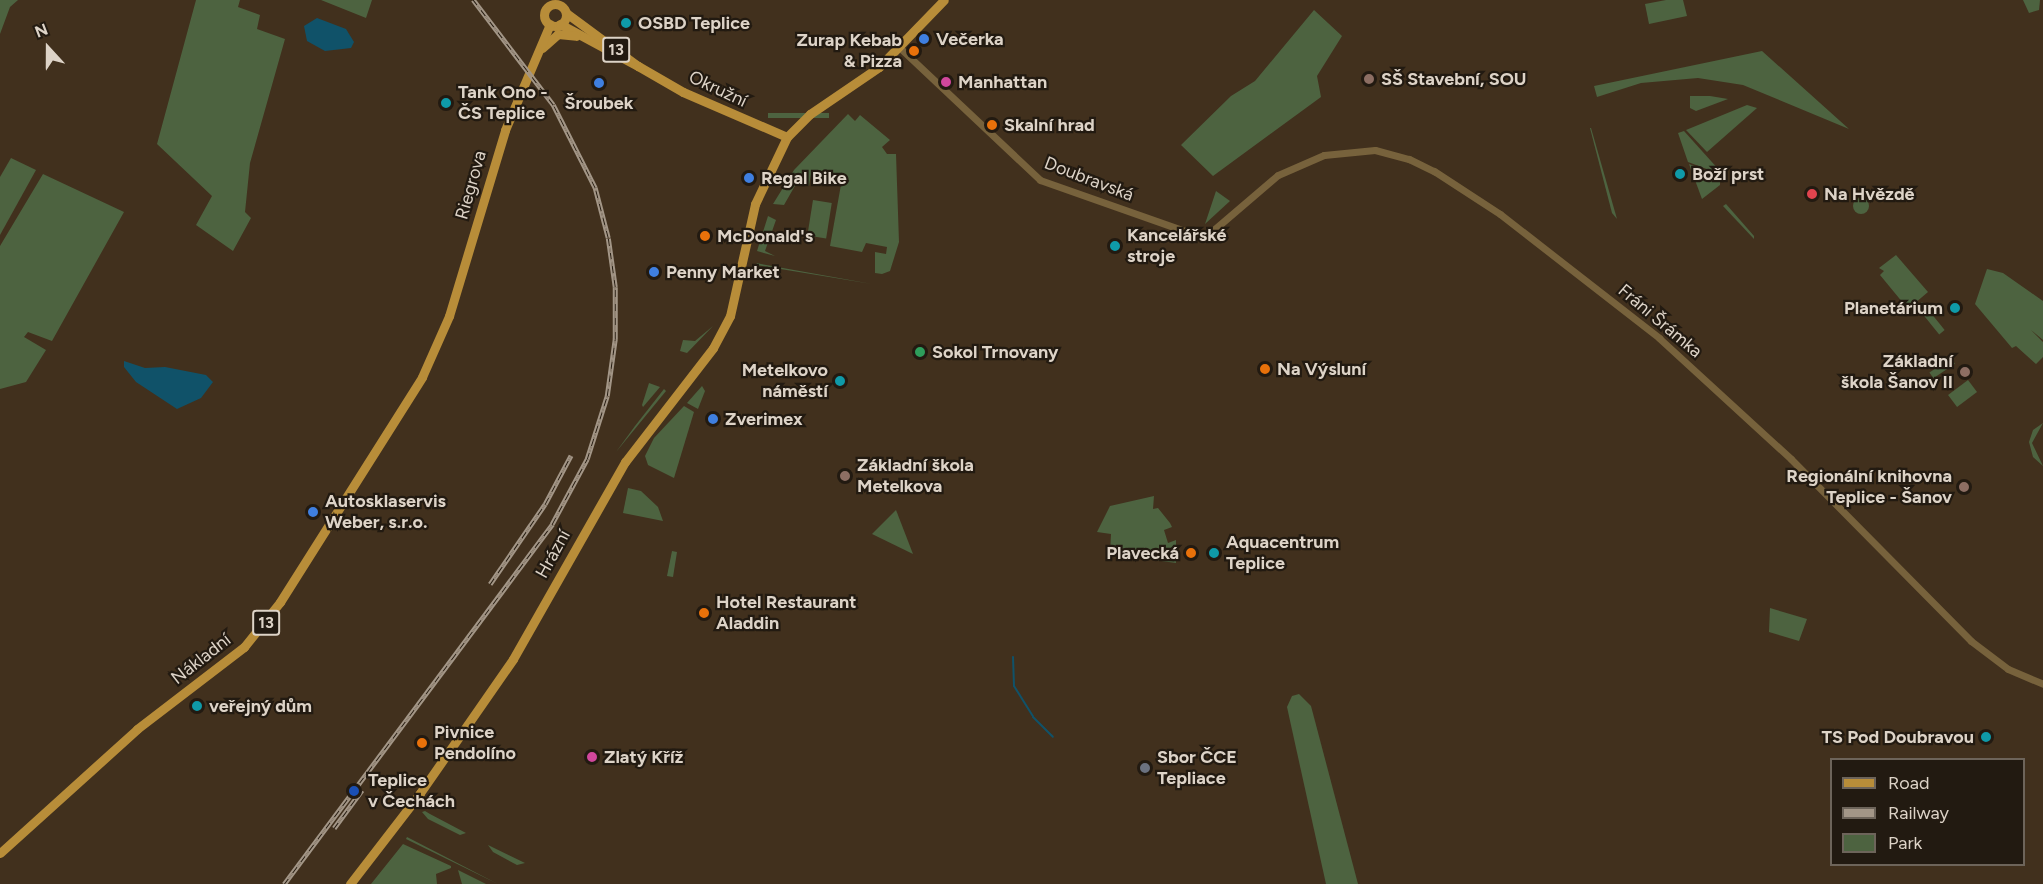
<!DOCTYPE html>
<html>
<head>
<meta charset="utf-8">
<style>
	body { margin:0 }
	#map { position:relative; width:2043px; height:884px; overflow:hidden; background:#41301d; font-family:Figtree,sans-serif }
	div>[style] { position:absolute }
	.green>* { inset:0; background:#4d6340; transform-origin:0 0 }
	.round { border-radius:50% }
	.water>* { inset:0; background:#105269 }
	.stream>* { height:2px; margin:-1px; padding:0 1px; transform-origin:1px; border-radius:1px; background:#105269 }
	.minor>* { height:7px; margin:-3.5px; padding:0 3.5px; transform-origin:3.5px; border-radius:3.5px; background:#77623c }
	.major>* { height:9px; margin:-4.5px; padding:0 4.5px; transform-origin:4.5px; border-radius:4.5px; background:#b88d39 }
	.major>.ring { margin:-4.5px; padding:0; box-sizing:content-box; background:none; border:9px solid #b88d39; border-radius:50% }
	.rail>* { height:4.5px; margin-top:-2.25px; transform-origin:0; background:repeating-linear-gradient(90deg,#221a11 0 7px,#a39687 0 14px); box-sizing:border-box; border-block:2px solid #a39687 }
	.dots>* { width:16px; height:16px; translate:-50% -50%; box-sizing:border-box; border:3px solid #221a11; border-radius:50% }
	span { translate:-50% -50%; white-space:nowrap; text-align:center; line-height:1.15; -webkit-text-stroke:4.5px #221a11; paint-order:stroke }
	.shield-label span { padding:2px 4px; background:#221a11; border:2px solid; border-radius:4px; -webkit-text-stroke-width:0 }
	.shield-label { font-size:16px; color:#ddd3c7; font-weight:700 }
	.poi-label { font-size:18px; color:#ddd3c7; font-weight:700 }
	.left { translate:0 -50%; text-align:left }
	.right { translate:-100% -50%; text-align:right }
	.street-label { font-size:18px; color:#ddd3c7 }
	.legend { position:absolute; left:1830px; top:758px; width:195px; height:108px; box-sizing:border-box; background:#221a11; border:2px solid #6d645a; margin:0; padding:8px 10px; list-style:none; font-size:18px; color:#ddd3c7 }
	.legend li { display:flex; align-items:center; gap:12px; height:30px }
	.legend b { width:30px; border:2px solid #6d645a }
	.north { position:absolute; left:18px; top:18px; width:60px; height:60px; -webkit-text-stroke:4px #221a11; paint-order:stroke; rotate:339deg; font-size:16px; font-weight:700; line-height:24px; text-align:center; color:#ddd3c7 }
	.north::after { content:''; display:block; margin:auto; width:21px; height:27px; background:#ddd3c7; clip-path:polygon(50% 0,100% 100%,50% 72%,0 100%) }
</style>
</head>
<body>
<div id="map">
	<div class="green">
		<div style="clip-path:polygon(0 0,18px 0,10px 7px,0 34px)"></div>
		<div style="clip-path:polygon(196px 0,240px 0,238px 7px,260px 15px,257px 29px,285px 39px,250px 163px,245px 212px,251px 218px,233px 251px,196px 225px,212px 196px,157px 144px)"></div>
		<div style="clip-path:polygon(321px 0,372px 0,366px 18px)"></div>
		<div style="clip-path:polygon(1666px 0,1683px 0,1687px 16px,1649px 24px,1645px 4px)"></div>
		<div style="clip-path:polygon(2023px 0,2040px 0,2039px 10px,2029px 13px)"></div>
		<div style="clip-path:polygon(1314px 10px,1342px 36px,1317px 76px,1321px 97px,1213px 176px,1181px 145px,1231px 96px,1255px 81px)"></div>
		<div style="clip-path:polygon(1762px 51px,1849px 129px,1743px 85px,1698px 78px,1641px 83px,1597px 97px,1594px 86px)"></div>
		<div style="clip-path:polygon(1690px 96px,1710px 96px,1728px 99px,1696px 111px,1690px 108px)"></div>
		<div style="clip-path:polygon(1747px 105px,1757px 108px,1707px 152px,1686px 130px)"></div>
		<div style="left:829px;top:113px;width:5px;height:61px;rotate:90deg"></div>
		<div style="clip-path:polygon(848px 114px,855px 121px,860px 115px,890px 140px,882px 147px,887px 154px,896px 154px,899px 242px,890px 271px,882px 274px,875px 273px,875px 252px,886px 254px,887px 247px,866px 243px,862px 252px,830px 246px,842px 179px,811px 174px,809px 186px,796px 184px,784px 205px,773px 204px,794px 170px)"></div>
		<div style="clip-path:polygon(1590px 128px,1591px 128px,1617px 219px,1612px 213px)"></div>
		<div style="clip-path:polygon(1684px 131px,1720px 171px,1720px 174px,1688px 162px,1678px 133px)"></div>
		<div style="clip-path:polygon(11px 158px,36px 170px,0 235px,0 177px)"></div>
		<div style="clip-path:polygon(1689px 164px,1720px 176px,1720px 185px,1702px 199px)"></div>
		<div style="clip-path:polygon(43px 174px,124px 212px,52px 341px,28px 332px,24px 337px,46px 350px,26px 382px,0 389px,0 246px)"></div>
		<div style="clip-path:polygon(1216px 191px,1230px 201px,1205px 224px)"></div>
		<div class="round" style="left:1853px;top:198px;width:16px;height:16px"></div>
		<div style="left:813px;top:200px;width:19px;height:36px;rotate:9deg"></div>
		<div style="clip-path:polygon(1726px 204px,1754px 236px,1754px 239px,1723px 206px)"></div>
		<div style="clip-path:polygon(768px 216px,776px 220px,765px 251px,775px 256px,757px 251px)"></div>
		<div style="clip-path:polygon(1896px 255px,1928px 292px,1908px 309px,1880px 275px,1884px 271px,1879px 268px)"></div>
		<div style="clip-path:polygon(757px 263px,761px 264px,872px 284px,756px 265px)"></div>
		<div style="clip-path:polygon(1987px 269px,2003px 273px,2043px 301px,2043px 340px,2031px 330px,2043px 342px,2043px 357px,2036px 364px,2016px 346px,2012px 348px,1975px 304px)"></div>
		<div style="left:1922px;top:302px;width:36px;height:7px;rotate:51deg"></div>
		<div style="clip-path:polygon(713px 326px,687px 353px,680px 351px,683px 340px,695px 341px)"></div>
		<div style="left:1951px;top:358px;width:7px;height:26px;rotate:56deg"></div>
		<div style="left:1968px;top:380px;width:15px;height:25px;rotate:53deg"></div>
		<div style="clip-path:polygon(649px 383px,660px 387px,643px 407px,642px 405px)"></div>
		<div style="clip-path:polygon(702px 386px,705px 391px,698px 409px,687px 403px)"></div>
		<div style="clip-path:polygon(664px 389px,666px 391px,616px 452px,635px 426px)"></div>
		<div style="clip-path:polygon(684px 406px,694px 412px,674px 478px,648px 465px,645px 456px,654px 438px)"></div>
		<div style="clip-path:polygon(2043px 423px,2032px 443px,2043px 466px,2033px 457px,2029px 442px,2033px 430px)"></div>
		<div style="clip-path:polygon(628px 488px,641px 491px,658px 507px,663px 521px,623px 513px)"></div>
		<div style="clip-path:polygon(1154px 496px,1153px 509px,1158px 508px,1170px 523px,1172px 527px,1164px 530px,1168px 543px,1176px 540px,1176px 563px,1110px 554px,1111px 534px,1097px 532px,1110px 506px)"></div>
		<div style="clip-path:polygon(896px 510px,913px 554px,872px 534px)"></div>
		<div style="clip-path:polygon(672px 551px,677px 552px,673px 577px,667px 576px)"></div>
		<div style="clip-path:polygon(1770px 608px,1807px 619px,1799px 641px,1769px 632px)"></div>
		<div style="clip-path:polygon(1299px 694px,1311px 706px,1358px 884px,1326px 884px,1287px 707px,1292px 696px)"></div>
		<div style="clip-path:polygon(425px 811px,430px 814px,466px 833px,460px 835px,428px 819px,422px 812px)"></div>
		<div style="clip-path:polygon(407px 837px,498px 884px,406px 839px)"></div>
		<div style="clip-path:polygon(403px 844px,451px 866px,451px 868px,436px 874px,437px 884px,371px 884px)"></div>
		<div style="clip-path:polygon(488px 845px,525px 863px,517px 865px,493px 852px)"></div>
		<div style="clip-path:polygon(458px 870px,486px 884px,462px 884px)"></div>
	</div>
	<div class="water">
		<div style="clip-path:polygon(317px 18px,346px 29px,354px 42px,351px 48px,325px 51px,307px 41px,304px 26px)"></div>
		<div style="clip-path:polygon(124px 361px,145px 368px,165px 367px,206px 375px,213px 382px,201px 398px,177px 409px,136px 382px,124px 367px)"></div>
	</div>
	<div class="stream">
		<div style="left:1013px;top:657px;width:29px;rotate:88deg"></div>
		<div style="left:1014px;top:686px;width:36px;rotate:58deg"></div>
		<div style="left:1033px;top:717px;width:28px;rotate:45deg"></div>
	</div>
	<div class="minor">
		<div style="left:899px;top:47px;width:194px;rotate:43.3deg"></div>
		<div style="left:1040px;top:180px;width:169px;rotate:19.4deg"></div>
		<div style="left:1199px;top:236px;width:11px;rotate:-15deg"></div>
		<div style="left:1210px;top:233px;width:89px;rotate:-40.5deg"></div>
		<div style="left:1278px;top:175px;width:50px;rotate:-23.5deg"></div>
		<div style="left:1324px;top:155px;width:51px;rotate:-5.6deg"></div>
		<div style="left:1375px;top:150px;width:35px;rotate:15deg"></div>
		<div style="left:1409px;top:159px;width:28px;rotate:26deg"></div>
		<div style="left:1434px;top:171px;width:79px;rotate:33.1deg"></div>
		<div style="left:1500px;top:214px;width:202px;rotate:37.9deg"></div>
		<div style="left:1659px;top:338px;width:179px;rotate:42.5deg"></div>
		<div style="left:1791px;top:459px;width:256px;rotate:45.3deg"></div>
		<div style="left:1971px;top:641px;width:46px;rotate:37.1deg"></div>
		<div style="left:2008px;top:669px;width:38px;rotate:23deg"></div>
	</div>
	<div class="major">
		<div class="ring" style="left:544px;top:4px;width:13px;height:13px"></div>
		<div style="left:560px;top:24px;width:89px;rotate:28.3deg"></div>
		<div style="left:638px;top:66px;width:89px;rotate:-143.6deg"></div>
		<div style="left:542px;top:48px;width:21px;rotate:-41deg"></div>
		<div style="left:558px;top:34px;width:18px;rotate:6deg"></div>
		<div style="left:638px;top:66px;width:52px;rotate:30deg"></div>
		<div style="left:683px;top:92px;width:113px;rotate:23.4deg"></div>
		<div style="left:0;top:853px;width:185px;rotate:-42.1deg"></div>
		<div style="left:137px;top:729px;width:135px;rotate:-37.5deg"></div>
		<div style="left:244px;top:647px;width:58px;rotate:-51.3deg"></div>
		<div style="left:280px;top:602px;width:266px;rotate:-57.7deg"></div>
		<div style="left:422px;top:377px;width:67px;rotate:-66.1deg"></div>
		<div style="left:449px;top:316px;width:194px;rotate:-73.2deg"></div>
		<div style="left:505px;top:130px;width:115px;rotate:-67deg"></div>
		<div style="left:350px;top:884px;width:115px;rotate:-52.4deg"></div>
		<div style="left:420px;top:793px;width:163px;rotate:-55.2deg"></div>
		<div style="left:513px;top:659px;width:227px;rotate:-60.4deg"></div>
		<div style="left:625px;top:462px;width:144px;rotate:-52.3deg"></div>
		<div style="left:713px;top:348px;width:36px;rotate:-62deg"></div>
		<div style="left:730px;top:316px;width:115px;rotate:-77.4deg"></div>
		<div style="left:755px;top:204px;width:74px;rotate:-64.5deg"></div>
		<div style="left:787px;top:137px;width:33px;rotate:-45deg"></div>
		<div style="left:810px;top:114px;width:83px;rotate:-34.3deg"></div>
		<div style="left:879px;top:67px;width:93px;rotate:-45.9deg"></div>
	</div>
	<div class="rail">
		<div style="left:490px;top:584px;width:97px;rotate:-55.5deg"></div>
		<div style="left:545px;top:504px;width:55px;rotate:-62deg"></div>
		<div style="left:334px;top:828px;width:47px;rotate:-53.6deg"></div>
		<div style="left:284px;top:884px;width:449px;rotate:-53.3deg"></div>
		<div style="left:552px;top:524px;width:74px;rotate:-61.7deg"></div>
		<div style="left:587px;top:459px;width:66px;rotate:-72.4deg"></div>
		<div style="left:607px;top:396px;width:58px;rotate:-82deg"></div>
		<div style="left:615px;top:339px;width:52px;rotate:-90deg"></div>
		<div style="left:615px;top:287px;width:49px;rotate:-98.1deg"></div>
		<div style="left:608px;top:238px;width:52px;rotate:-104.6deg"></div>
		<div style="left:595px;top:188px;width:93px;rotate:-116.8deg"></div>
		<div style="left:553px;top:105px;width:132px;rotate:-127.3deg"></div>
	</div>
	<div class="dots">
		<div style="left:626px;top:23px;background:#0f9aa8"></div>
		<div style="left:924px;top:39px;background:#3f7fe0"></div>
		<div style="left:914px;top:51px;background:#e8710a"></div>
		<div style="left:1369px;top:79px;background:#8d6e63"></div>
		<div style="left:946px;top:82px;background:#d1479c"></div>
		<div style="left:599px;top:83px;background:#3f7fe0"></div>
		<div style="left:446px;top:103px;background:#0f9aa8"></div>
		<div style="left:992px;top:125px;background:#e8710a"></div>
		<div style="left:1680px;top:174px;background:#0f9aa8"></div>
		<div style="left:749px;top:178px;background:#3f7fe0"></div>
		<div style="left:1812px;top:194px;background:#e0444e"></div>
		<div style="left:705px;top:236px;background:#e8710a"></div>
		<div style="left:1115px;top:246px;background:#0f9aa8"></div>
		<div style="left:654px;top:272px;background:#3f7fe0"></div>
		<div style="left:1955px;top:308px;background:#0f9aa8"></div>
		<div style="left:920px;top:352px;background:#2e9e5b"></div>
		<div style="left:1265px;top:369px;background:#e8710a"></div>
		<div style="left:1965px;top:372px;background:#8d6e63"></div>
		<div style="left:840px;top:381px;background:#0f9aa8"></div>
		<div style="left:713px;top:419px;background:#3f7fe0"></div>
		<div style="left:845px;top:476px;background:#8d6e63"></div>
		<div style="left:1964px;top:487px;background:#8d6e63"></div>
		<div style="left:313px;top:512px;background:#3f7fe0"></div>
		<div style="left:1191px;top:553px;background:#e8710a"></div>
		<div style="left:1214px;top:553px;background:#0f9aa8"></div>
		<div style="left:704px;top:613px;background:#e8710a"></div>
		<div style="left:197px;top:706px;background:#0f9aa8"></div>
		<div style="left:1986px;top:737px;background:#0f9aa8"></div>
		<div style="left:422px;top:743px;background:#e8710a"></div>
		<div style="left:592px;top:757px;background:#d1479c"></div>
		<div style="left:1145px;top:768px;background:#6b7280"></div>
		<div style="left:354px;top:791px;background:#1a4fb4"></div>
	</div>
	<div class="shield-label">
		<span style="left:616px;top:50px">13</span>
		<span style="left:266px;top:623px">13</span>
	</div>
	<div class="poi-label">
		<span class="left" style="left:638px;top:23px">OSBD Teplice</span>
		<span class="left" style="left:936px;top:39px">Večerka</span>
		<span class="right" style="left:902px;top:51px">Zurap Kebab<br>&amp; Pizza</span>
		<span class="left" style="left:1381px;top:79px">SŠ Stavební, SOU</span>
		<span class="left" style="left:958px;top:82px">Manhattan</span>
		<span class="left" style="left:458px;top:103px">Tank Ono -<br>ČS Teplice</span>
		<span style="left:599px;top:103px">Šroubek</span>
		<span class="left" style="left:1004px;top:125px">Skalní hrad</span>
		<span class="left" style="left:1692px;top:174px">Boží prst</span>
		<span class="left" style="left:761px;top:178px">Regal Bike</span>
		<span class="left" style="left:1824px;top:194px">Na Hvězdě</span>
		<span class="left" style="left:717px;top:236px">McDonald's</span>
		<span class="left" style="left:1127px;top:246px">Kancelářské<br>stroje</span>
		<span class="left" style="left:666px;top:272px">Penny Market</span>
		<span class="right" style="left:1943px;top:308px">Planetárium</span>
		<span class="left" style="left:932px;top:352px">Sokol Trnovany</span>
		<span class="right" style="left:1953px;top:372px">Základní<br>škola Šanov II</span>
		<span class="left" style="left:1277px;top:369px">Na Výsluní</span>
		<span class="right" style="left:828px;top:381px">Metelkovo<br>náměstí</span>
		<span class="left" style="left:725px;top:419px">Zverimex</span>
		<span class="left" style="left:857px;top:476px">Základní škola<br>Metelkova</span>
		<span class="right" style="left:1952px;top:487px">Regionální knihovna<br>Teplice - Šanov</span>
		<span class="left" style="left:325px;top:512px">Autosklaservis<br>Weber, s.r.o.</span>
		<span class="left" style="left:1226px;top:553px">Aquacentrum<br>Teplice</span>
		<span class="right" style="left:1179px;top:553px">Plavecká</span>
		<span class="left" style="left:716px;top:613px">Hotel Restaurant<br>Aladdin</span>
		<span class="left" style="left:209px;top:706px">veřejný dům</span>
		<span class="left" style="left:434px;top:743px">Pivnice<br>Pendolíno</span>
		<span class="right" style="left:1974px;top:737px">TS Pod Doubravou</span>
		<span class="left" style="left:604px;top:757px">Zlatý Kříž</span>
		<span class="left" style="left:1157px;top:768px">Sbor ČCE<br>Tepliace</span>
		<span class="left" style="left:368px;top:791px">Teplice<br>v Čechách</span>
	</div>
	<div class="street-label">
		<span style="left:718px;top:89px;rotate:25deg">Okružní</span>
		<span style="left:1089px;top:179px;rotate:21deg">Doubravská</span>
		<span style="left:471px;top:185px;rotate:-74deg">Riegrova</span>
		<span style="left:1660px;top:321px;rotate:40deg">Fráni Šrámka</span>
		<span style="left:553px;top:554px;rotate:-61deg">Hrázní</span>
		<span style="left:201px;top:659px;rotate:-38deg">Nákladní</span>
	</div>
	<ul class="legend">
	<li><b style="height:8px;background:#b88d39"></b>Road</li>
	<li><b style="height:8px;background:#a39687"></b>Railway</li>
	<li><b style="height:16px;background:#4d6340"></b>Park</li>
	</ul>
	<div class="north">N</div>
</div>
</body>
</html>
